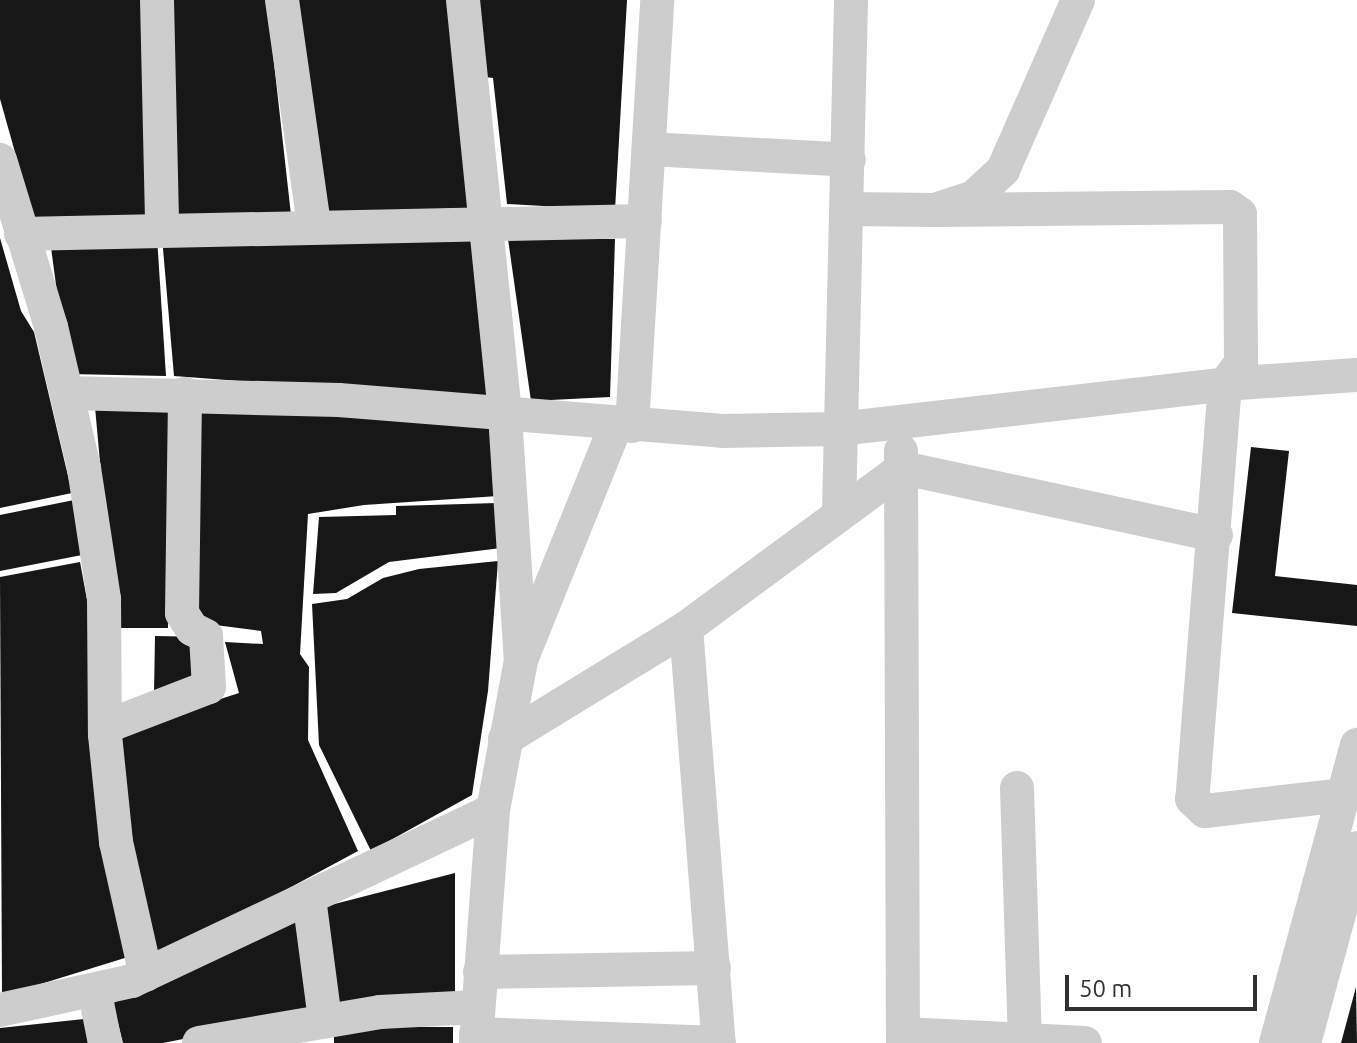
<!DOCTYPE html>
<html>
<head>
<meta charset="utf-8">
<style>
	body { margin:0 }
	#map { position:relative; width:1357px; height:1043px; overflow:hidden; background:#fff; font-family:Ubuntu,sans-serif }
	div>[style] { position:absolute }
	.building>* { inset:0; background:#171717; transform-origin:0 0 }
	.minor>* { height:34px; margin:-17px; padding:0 17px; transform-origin:17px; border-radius:17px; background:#cdcdcd }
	span { translate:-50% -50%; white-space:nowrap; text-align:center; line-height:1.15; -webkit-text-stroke:8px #fff; paint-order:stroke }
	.scale { position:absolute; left:1065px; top:975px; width:192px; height:36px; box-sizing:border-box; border:4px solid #303030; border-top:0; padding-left:10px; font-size:24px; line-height:28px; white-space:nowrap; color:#303030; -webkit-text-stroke:6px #fff; paint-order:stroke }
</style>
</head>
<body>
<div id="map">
	<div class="building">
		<div style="clip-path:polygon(0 0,150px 0,157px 218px,35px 223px,0 99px)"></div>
		<div style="clip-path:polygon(163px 0,267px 0,291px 215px,170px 217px)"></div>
		<div style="clip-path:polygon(296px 0,452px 0,471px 208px,322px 213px)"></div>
		<div style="clip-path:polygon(477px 0,627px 0,615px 210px,507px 204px,493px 78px,485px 77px)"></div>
		<div style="clip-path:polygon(157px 237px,166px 376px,68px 374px,50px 240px)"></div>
		<div style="clip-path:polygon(162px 237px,477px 239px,488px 400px,174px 376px)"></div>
		<div style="clip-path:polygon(0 238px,21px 311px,34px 332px,72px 493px,0 508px)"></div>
		<div style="clip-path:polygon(508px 239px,615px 239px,610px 397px,531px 401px)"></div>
		<div style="clip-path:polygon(95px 407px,171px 411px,168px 628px,115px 628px)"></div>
		<div style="clip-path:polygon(195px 408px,493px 424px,498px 496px,364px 505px,308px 514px,300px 654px,309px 667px,308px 740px,358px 851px,152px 962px,112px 734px,239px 693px,225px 642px,263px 644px,261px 631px,192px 622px)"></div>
		<div style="clip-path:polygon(1251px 447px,1289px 451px,1275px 576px,1357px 585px,1357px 626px,1232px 613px)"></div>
		<div style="clip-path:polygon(74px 500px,82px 555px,0 571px,0 515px)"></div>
		<div style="clip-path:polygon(497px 503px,501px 548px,389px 562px,336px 593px,313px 594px,319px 517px,396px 515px,396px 506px)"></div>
		<div style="clip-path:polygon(498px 561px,488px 691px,472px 795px,371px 851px,319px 745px,312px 604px,347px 599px,383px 578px,419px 569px)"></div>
		<div style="clip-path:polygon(80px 562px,98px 659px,128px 957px,2px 996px,0 577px)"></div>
		<div style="left:155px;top:636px;width:40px;height:54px;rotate:1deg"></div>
		<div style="clip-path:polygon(455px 873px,455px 995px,336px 1008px,319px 908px)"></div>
		<div style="clip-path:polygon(304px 912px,319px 1012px,163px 1043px,123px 1043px,113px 1003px)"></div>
		<div style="clip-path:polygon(1356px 987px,1357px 1043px,1341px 1043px)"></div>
		<div style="clip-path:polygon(84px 1019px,88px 1043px,0 1043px,0 1028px)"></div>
		<div style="left:334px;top:1027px;width:119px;height:16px"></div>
	</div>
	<div class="minor">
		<div style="left:157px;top:0;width:228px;rotate:88.7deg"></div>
		<div style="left:282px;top:0;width:228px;rotate:81.9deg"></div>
		<div style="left:463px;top:0;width:417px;rotate:84.2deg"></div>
		<div style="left:505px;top:415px;width:246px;rotate:86.3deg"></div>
		<div style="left:649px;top:149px;width:200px;rotate:3.1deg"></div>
		<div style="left:0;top:160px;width:175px;rotate:73deg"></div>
		<div style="left:51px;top:327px;width:145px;rotate:76.8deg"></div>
		<div style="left:84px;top:468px;width:133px;rotate:81.3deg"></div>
		<div style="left:104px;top:599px;width:136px;rotate:89.6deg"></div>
		<div style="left:105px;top:735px;width:108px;rotate:84.1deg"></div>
		<div style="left:116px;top:842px;width:136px;rotate:77.3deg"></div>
		<div style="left:848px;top:209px;width:87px;rotate:0.7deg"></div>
		<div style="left:935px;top:210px;width:41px;rotate:-18.4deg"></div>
		<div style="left:974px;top:197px;width:40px;rotate:-43deg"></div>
		<div style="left:1003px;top:170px;width:186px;rotate:-66.2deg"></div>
		<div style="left:935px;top:210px;width:295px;rotate:-0.6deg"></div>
		<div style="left:1230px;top:207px;width:12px;rotate:35deg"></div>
		<div style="left:1240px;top:214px;width:149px;rotate:89.6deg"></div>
		<div style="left:1241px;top:363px;width:26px;rotate:127deg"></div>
		<div style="left:1225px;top:384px;width:416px;rotate:94.5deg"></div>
		<div style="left:1192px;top:799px;width:18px;rotate:43deg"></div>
		<div style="left:1205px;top:811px;width:139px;rotate:-6.6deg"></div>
		<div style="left:21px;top:234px;width:624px;rotate:-1.19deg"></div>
		<div style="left:68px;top:393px;width:271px;rotate:1.5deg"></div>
		<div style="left:339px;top:400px;width:385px;rotate:4.6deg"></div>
		<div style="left:723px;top:431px;width:116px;rotate:-1deg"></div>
		<div style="left:839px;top:429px;width:389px;rotate:-6.6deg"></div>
		<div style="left:1225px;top:384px;width:132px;rotate:-3.9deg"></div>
		<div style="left:632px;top:426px;width:427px;rotate:-86.6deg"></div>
		<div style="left:901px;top:451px;width:592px;rotate:89.81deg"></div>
		<div style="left:839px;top:511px;width:511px;rotate:-88.65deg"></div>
		<div style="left:686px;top:628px;width:416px;rotate:85.5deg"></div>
		<div style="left:105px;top:727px;width:111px;rotate:-21deg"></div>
		<div style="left:209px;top:687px;width:51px;rotate:-93.4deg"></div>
		<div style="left:206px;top:636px;width:16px;rotate:-153deg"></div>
		<div style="left:192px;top:629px;width:19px;rotate:-122deg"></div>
		<div style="left:182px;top:613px;width:219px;rotate:-89.2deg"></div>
		<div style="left:505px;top:739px;width:212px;rotate:-31.5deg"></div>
		<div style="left:686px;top:628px;width:270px;rotate:-36.4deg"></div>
		<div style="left:903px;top:468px;width:320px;rotate:12.1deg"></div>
		<div style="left:1017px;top:788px;width:255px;rotate:88.2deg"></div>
		<div style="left:309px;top:898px;width:123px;rotate:82.5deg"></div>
		<div style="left:480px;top:972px;width:234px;rotate:-1deg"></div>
		<div style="left:95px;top:993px;width:51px;rotate:78.7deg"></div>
		<div style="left:0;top:1010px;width:135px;rotate:-12.4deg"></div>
		<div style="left:132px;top:981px;width:399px;rotate:-25.3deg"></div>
		<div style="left:476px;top:1034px;width:243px;rotate:2.1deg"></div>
		<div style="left:903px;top:1034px;width:182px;rotate:2.8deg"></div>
		<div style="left:199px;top:1043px;width:184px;rotate:-9.7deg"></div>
		<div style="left:380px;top:1012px;width:97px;rotate:-3deg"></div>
		<div style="left:476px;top:1043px;width:234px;rotate:-85.8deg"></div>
		<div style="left:493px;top:810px;width:153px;rotate:-79.4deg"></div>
		<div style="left:521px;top:660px;width:253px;rotate:-68deg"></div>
		<div style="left:1276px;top:1043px;width:309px;rotate:-74.8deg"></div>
		<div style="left:1304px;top:1043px;width:202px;rotate:-74.8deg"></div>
	</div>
	<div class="scale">50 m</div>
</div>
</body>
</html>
